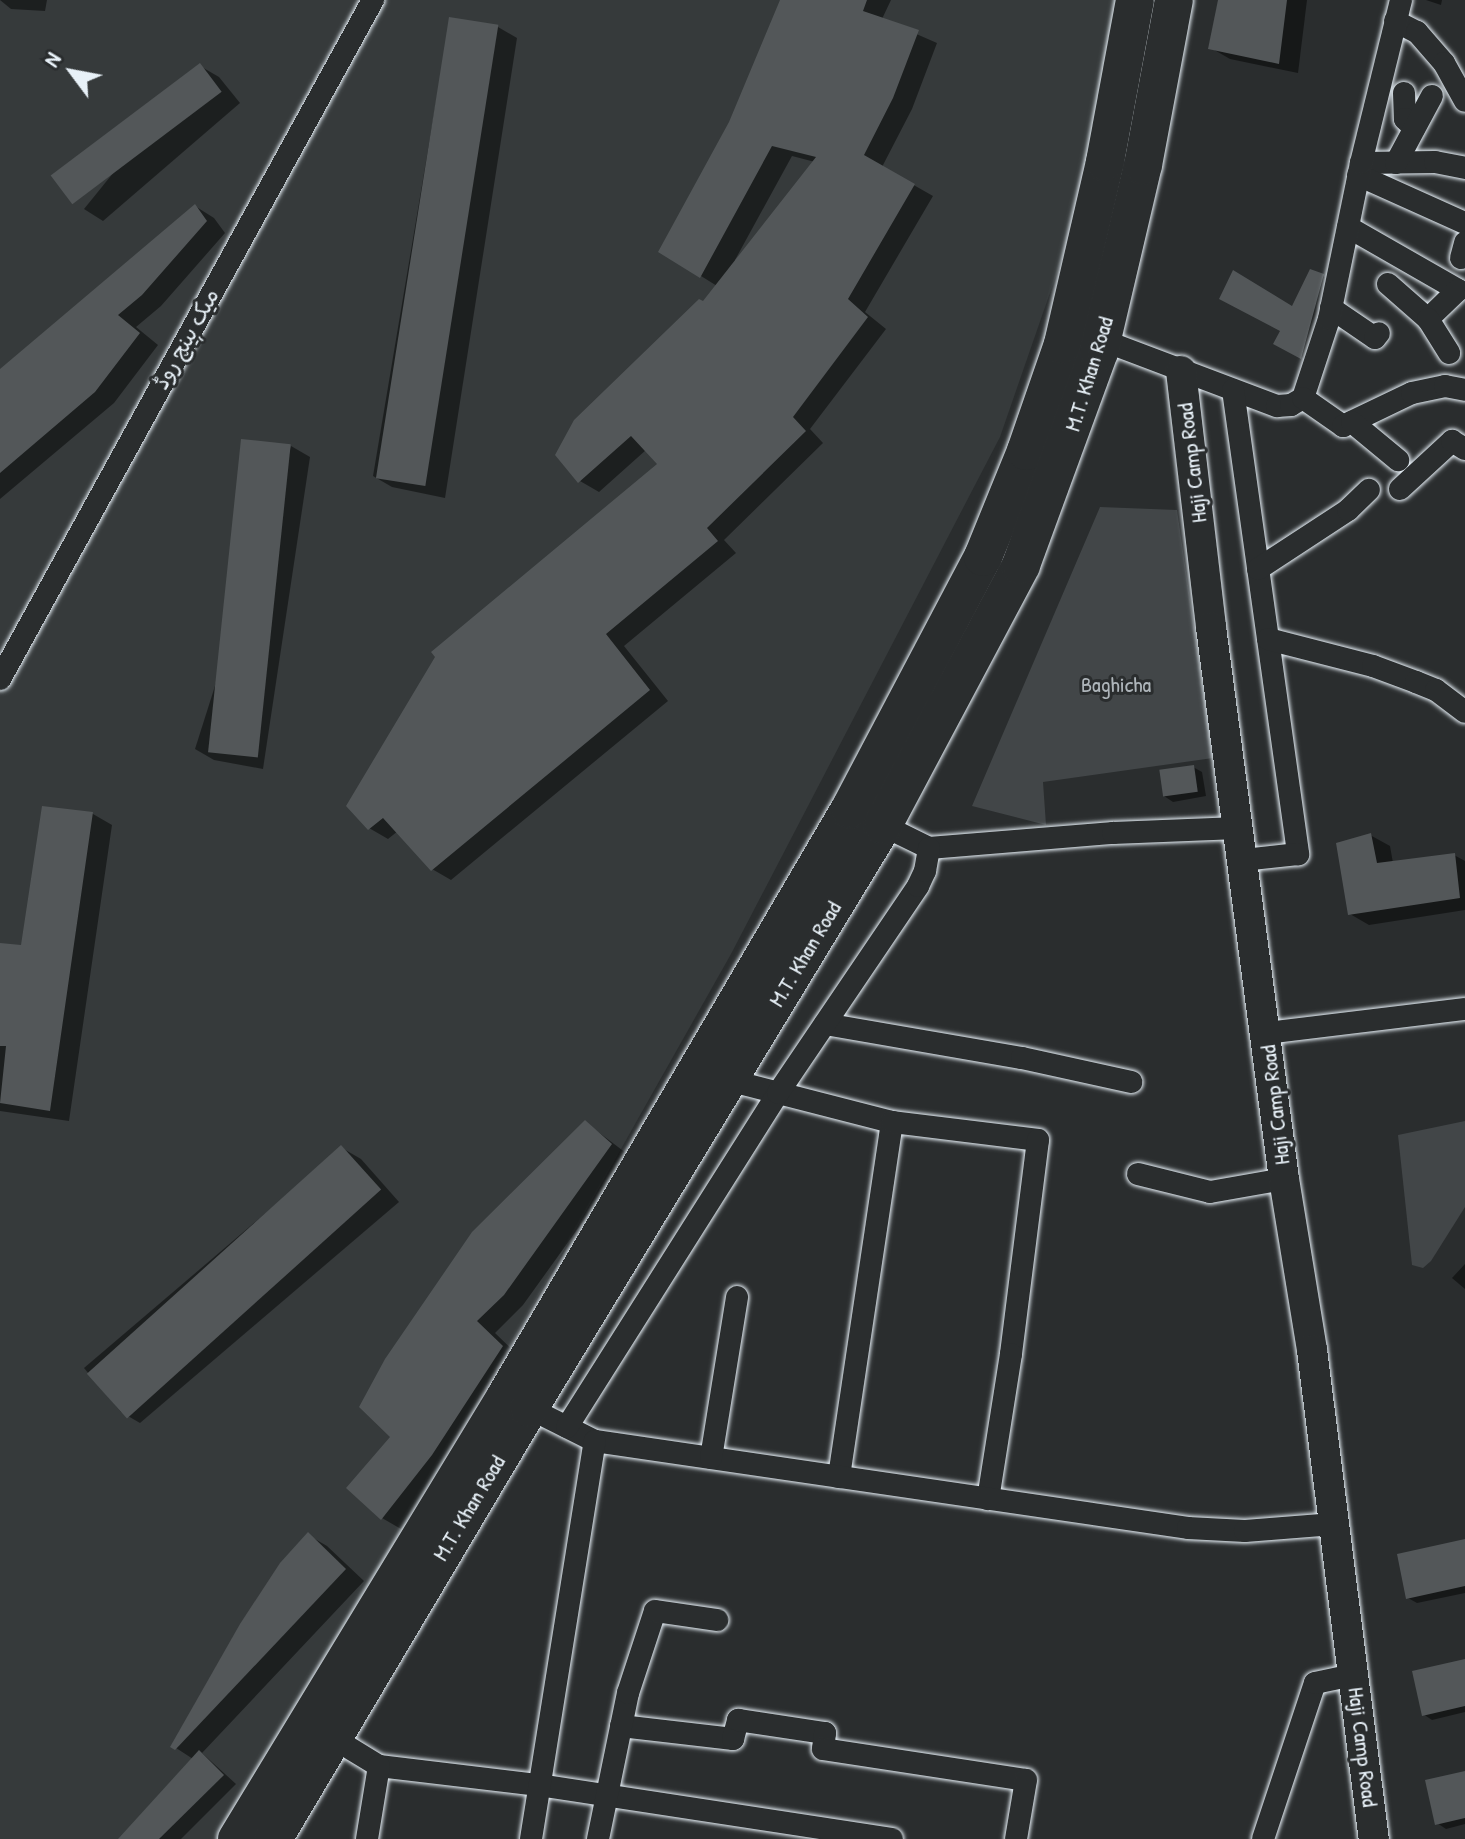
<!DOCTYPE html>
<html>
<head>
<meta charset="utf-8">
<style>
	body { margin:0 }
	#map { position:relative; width:1465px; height:1839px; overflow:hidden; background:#2a2d2e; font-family:"Patrick Hand","Playpen Sans Arabic",sans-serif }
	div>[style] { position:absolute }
	.built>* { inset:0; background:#363a3b }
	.green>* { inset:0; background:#424648 }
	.shadow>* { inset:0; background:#0007 }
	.building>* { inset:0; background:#535759; transform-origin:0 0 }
	.roads { filter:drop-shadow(0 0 2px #e8f1f8) drop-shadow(0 0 2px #e8f1f8) }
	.street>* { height:22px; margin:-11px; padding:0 11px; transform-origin:11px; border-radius:11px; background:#2a2d2e }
	.secondary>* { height:30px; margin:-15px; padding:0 15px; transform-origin:15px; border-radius:15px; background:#2a2d2e }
	.highway>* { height:38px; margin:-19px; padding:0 19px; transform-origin:19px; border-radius:19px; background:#2a2d2e }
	span { translate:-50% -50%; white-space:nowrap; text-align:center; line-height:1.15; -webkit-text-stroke:6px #2a2d2e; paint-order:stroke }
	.street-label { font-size:22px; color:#e8f1f8 }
	.park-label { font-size:22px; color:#aeb5ba }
	.north { position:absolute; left:32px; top:32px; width:80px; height:80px; -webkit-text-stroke:6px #2a2d2e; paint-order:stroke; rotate:302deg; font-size:22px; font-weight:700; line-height:32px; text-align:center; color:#e8f1f8 }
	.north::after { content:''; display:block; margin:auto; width:28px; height:36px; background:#e8f1f8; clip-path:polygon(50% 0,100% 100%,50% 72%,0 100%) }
</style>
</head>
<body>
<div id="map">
	<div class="built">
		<div style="clip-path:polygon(0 0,1137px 0,1123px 82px,1000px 437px,731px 954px,437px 1475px,220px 1839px,0 1839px)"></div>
	</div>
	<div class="green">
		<div style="clip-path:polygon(1100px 507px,1177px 510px,1213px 758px,1043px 782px,1046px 825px,972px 806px)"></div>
		<div style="clip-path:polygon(1465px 1121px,1465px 1207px,1431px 1261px,1423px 1268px,1412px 1265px,1398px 1135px)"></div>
	</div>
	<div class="shadow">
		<div style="clip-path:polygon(0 0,47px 0,45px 11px,11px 9px)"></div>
		<div style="clip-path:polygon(evenodd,782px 0,891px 0,882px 19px,937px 43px,912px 109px,882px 167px,933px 196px,865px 312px,886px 329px,810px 429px,823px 443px,724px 540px,736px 553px,624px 646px,668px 701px,451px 880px,432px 869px,398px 831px,388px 839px,369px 828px,660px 464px,646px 450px,599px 492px,580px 481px,717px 286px,661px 251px,731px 123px,782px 0,792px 156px,815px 162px,737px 261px,735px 260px,792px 156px)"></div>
		<div style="clip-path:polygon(1220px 0,1307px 0,1298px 73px,1230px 59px,1211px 48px)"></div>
		<div style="clip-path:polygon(1426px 0,1442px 0,1441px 5px)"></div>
		<div style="clip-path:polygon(450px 19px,498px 27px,517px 38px,445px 498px,392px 487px,373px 476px)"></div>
		<div style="clip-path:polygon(200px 66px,219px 77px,240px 103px,103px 221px,84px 209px)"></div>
		<div style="clip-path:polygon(195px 206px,214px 218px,225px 233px,161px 306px,136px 327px,158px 345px,114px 403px,0 499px,0 372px)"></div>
		<div style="clip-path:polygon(1323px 276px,1335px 283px,1313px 363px,1288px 350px,1293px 308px)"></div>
		<div style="clip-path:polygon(291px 446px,310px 457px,263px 769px,214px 760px,195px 749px)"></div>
		<div style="clip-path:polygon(1193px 767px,1202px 772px,1206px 796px,1173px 802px,1164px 796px)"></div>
		<div style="clip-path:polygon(43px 808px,93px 814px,112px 825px,69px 1121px,0 1111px,0 945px,23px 947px)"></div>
		<div style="clip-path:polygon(1370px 835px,1390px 846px,1393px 863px,1454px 855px,1465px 861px,1465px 910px,1369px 925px,1350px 914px)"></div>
		<div style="clip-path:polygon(585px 1122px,630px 1156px,523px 1305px,495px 1333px,521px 1358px,451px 1466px,401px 1529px,382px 1518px,349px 1487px,392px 1437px,474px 1233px)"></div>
		<div style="clip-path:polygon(342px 1148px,361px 1159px,399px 1202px,140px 1423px,121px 1412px,84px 1368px)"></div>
		<div style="clip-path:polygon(1465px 1264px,1465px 1289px,1452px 1278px)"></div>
		<div style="clip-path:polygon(308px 1535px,327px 1546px,364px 1581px,202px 1753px,236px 1784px,181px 1839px,120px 1839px,193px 1759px,173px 1746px)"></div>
		<div style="clip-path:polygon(1465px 1541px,1465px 1593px,1417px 1603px,1408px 1598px)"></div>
		<div style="clip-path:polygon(1465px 1661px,1465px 1712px,1432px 1720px,1423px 1714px)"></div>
		<div style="clip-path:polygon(1465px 1773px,1465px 1824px,1446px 1829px,1437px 1823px)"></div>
	</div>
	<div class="building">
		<div style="clip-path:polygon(780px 0,867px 0,863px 11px,919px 30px,893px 98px,864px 155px,915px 184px,848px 299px,868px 317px,793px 417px,806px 431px,707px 528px,718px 541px,606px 634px,650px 690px,431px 871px,383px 818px,368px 830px,346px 806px,435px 657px,431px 652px,657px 464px,631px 436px,578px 483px,555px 455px,574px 420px,699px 299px,703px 301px,816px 157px,772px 146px,700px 278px,658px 252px,729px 122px)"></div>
		<div style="clip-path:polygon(1218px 0,1287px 0,1279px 64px,1208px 49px)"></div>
		<div style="left:449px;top:17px;width:50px;height:467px;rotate:9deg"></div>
		<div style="left:200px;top:63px;width:36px;height:187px;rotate:53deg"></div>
		<div style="clip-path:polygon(195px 204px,207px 221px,142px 295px,118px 315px,140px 333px,95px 392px,0 473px,0 369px)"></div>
		<div style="clip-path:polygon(1310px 269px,1324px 274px,1301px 359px,1273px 344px,1280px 331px,1219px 299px,1233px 270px,1292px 306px)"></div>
		<div style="left:241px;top:439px;width:50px;height:315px;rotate:6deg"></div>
		<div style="left:1194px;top:765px;width:27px;height:35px;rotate:82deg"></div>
		<div style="clip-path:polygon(42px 806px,93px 812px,50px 1111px,0 1103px,6px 1046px,0 1046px,0 943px,21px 945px)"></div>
		<div style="clip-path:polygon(1371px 833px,1377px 863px,1455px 853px,1460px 898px,1348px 915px,1336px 843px)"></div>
		<div style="clip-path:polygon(585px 1120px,612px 1144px,504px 1295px,477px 1321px,503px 1346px,432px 1455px,381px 1520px,346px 1488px,390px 1437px,359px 1407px,385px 1359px,472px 1232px)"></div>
		<div style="left:341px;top:1145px;width:60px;height:342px;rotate:48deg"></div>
		<div style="clip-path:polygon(308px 1532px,346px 1569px,175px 1750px,170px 1747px,240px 1624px,280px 1563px)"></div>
		<div style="clip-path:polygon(1465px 1539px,1465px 1586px,1406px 1599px,1397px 1554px)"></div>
		<div style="clip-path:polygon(1465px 1659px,1465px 1706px,1422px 1716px,1412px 1671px)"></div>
		<div style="clip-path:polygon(199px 1750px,224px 1775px,159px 1839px,118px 1839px)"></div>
		<div style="clip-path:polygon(1465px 1771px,1465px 1818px,1435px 1825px,1425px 1780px)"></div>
	</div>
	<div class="roads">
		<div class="street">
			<div style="left:1395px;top:21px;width:25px;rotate:27deg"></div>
			<div style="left:1417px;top:32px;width:41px;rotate:48.9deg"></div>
			<div style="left:1444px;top:63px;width:43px;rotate:61.1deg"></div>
			<div style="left:1404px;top:93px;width:26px;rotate:88deg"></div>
			<div style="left:1405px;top:119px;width:13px;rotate:45deg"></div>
			<div style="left:1361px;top:163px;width:74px;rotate:-0.8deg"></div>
			<div style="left:1435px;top:162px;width:31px;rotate:11deg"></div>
			<div style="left:1396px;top:163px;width:76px;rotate:-61.8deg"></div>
			<div style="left:1358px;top:175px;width:117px;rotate:24.2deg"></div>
			<div style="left:1348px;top:227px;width:127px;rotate:29.8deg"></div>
			<div style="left:1458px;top:290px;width:42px;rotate:136deg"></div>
			<div style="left:1461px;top:258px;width:16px;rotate:-75deg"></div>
			<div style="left:1388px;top:284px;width:53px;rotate:41.2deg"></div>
			<div style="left:1428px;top:319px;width:40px;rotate:58deg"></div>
			<div style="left:1331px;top:308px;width:53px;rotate:34.3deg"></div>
			<div style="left:1375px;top:338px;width:6px;rotate:-51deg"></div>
			<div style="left:1102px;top:340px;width:187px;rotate:20.7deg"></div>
			<div style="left:1277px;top:406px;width:14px;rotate:-4deg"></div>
			<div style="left:1291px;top:405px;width:14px;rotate:-30deg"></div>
			<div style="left:1303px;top:398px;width:83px;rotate:-71.8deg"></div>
			<div style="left:1329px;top:319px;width:159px;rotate:-78.4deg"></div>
			<div style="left:1361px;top:163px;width:168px;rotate:-76.2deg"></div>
			<div style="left:1233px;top:390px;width:469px;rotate:82deg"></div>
			<div style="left:1298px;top:854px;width:54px;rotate:173.7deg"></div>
			<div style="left:1303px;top:398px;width:49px;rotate:35deg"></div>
			<div style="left:1343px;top:426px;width:76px;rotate:-25.6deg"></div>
			<div style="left:1412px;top:393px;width:34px;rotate:-12deg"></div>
			<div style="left:1445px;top:386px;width:20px;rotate:11deg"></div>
			<div style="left:1352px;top:422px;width:60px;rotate:39.6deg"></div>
			<div style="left:1400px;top:489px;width:71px;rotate:-42.7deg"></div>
			<div style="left:1452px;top:441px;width:15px;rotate:32deg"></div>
			<div style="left:1258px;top:569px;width:108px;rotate:-33.2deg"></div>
			<div style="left:1348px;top:510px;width:29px;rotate:-44deg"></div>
			<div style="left:1268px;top:639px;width:108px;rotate:14.4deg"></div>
			<div style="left:1373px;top:666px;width:46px;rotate:20.4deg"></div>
			<div style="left:1416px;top:682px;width:22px;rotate:22deg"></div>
			<div style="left:1436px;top:690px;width:36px;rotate:37deg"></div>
			<div style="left:0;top:679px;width:775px;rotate:-61.22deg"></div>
			<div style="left:874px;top:821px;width:61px;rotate:26.1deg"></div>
			<div style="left:929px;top:848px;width:185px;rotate:-4.7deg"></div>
			<div style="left:1113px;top:833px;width:125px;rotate:-2.3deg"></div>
			<div style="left:825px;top:1024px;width:200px;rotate:9.8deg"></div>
			<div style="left:1022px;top:1058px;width:112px;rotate:12.4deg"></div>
			<div style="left:1266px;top:1033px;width:200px;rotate:-6.9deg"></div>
			<div style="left:728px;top:1080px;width:169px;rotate:14.4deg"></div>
			<div style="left:892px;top:1122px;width:359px;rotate:98.5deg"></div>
			<div style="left:892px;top:1122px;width:147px;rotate:7deg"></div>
			<div style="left:1038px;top:1140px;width:216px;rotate:97.2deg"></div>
			<div style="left:1011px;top:1354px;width:147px;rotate:99deg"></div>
			<div style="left:1138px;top:1174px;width:74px;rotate:14deg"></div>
			<div style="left:1210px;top:1192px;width:75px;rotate:-10deg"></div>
			<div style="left:529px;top:1408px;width:74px;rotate:26.6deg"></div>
			<div style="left:595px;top:1441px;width:599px;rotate:8.35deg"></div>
			<div style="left:1188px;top:1528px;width:57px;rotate:3deg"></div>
			<div style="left:1245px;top:1531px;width:89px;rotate:-4.5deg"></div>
			<div style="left:567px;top:1427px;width:395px;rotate:-57.7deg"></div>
			<div style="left:778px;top:1093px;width:250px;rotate:-55.9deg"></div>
			<div style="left:918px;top:886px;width:17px;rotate:-65deg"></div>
			<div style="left:925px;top:871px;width:23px;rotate:-80deg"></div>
			<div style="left:711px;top:1458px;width:163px;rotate:-80.8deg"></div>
			<div style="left:621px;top:1726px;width:113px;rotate:6.6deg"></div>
			<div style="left:733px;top:1739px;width:20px;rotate:-75deg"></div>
			<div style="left:738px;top:1720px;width:88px;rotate:8.5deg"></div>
			<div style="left:825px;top:1733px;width:16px;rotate:97deg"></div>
			<div style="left:823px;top:1749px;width:205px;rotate:8.7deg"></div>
			<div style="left:1026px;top:1780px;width:60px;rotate:99.6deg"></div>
			<div style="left:333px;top:1738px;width:54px;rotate:31.3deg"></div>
			<div style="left:379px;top:1766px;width:161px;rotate:6.8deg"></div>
			<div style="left:539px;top:1785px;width:357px;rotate:8.7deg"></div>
			<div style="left:367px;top:1839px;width:74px;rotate:-80.7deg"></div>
			<div style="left:531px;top:1839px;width:403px;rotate:-80.9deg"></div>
			<div style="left:598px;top:1839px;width:149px;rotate:-78.4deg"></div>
			<div style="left:628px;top:1693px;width:86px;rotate:-71.8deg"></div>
			<div style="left:655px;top:1611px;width:63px;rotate:8.3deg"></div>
			<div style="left:1263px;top:1839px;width:164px;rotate:-71.6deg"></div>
			<div style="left:1315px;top:1683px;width:40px;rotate:-12deg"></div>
		</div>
		<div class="secondary">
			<div style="left:1181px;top:371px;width:258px;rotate:83.3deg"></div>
			<div style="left:1211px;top:627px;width:557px;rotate:82.47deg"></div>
			<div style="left:1284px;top:1179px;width:173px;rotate:80.7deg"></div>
			<div style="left:1312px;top:1350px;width:493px;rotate:82.8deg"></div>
		</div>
		<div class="highway">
			<div style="left:237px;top:1839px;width:518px;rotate:-58.73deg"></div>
			<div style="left:506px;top:1396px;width:680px;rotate:-59.63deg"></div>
			<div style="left:850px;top:809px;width:285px;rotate:-62.2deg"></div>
			<div style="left:983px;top:557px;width:114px;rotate:-67.9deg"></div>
			<div style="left:1026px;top:451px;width:113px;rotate:-70.9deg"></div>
			<div style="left:1063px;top:344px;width:187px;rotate:-77deg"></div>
			<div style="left:1105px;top:162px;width:165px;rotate:-79.5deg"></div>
			<div style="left:273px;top:1839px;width:501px;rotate:-59.29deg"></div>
			<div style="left:529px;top:1408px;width:682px;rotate:-58.73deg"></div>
			<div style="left:883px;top:825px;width:294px;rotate:-62deg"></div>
			<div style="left:1021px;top:565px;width:227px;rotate:-69.9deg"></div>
			<div style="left:1099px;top:352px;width:192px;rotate:-76.8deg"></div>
			<div style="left:1143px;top:165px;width:168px;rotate:-79.4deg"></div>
		</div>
	</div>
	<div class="street-label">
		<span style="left:186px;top:339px;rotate:-61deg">میک ہینچ روڈ</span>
		<span style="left:1089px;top:374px;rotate:-73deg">M.T. Khan Road</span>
		<span style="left:1192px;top:463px;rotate:-97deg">Haji Camp Road</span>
		<span style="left:805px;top:954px;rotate:-59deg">M.T. Khan Road</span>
		<span style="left:1275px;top:1105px;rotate:-97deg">Haji Camp Road</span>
		<span style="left:469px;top:1508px;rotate:-59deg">M.T. Khan Road</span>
		<span style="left:1363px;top:1747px;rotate:83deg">Haji Camp Road</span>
	</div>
	<div class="park-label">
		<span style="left:1116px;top:685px">Baghicha</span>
	</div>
	<div class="north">N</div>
</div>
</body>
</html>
